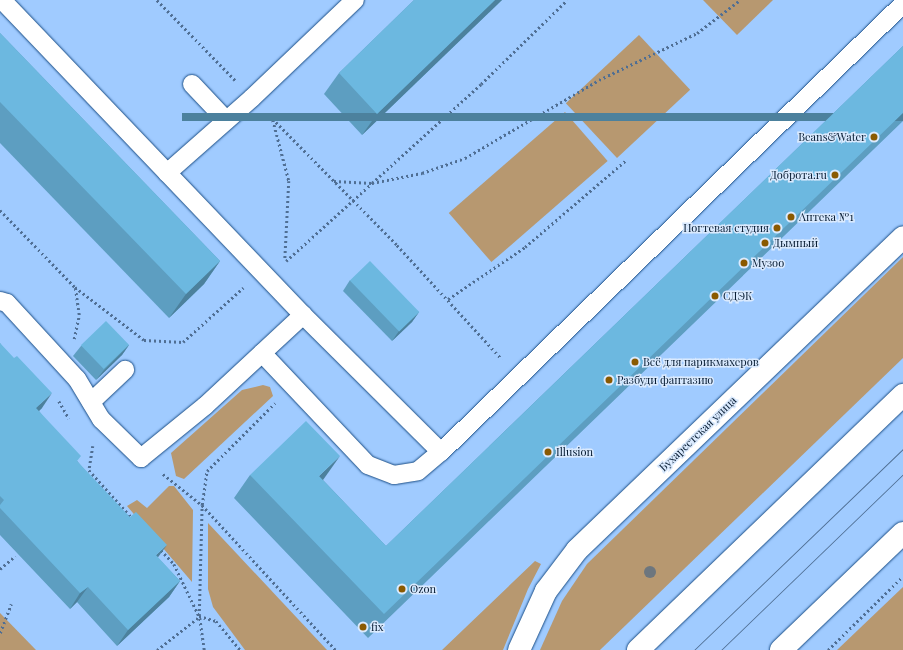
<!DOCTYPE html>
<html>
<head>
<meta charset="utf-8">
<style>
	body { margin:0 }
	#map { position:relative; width:903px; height:650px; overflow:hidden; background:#a0cbff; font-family:"Playfair Display",serif }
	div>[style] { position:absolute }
	.green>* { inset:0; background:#b79870; transform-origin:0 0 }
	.path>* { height:2.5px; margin-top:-1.25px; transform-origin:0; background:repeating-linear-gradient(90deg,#4f6e93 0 2px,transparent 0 5px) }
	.roads { filter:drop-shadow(0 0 1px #1b4e86) drop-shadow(0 0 1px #1b4e86) }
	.service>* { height:18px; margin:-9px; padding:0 9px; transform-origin:9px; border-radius:9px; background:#fff }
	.minor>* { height:22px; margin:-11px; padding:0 11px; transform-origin:11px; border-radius:11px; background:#fff }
	.secondary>* { height:22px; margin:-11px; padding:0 11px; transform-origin:11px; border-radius:11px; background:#fff }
	.tram>* { height:1px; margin:-0.5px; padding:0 0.5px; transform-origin:0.5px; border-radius:0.5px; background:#507095 }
	.trees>* { width:12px; height:12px; margin:-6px; border-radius:50%; background:#6d767e }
	.wall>* { inset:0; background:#5d9ec1 }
	.shaded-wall>* { inset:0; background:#4c819d; transform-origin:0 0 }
	.building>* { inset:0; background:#6cb8e0; transform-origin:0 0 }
	.dots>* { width:11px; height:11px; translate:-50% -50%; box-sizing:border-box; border:2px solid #daeafe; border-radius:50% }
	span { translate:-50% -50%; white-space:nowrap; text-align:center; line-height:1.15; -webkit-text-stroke:3px #daeafe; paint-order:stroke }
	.poi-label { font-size:11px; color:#051a31 }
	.right { translate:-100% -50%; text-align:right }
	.left { translate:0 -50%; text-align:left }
	.street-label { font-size:11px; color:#051a31 }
</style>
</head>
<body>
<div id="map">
	<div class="green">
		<div style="clip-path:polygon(703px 0,773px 0,737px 35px)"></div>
		<div style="left:639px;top:35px;width:75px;height:100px;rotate:47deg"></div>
		<div style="left:565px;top:112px;width:65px;height:154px;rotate:49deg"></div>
		<div style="clip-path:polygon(903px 257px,903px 358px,600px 650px,540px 650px,562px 601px,587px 564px)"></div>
		<div style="clip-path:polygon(263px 385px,270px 387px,273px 396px,184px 479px,176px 476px,171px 453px,242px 390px)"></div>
		<div style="clip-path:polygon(169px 486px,174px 486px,193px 510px,192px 582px,127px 506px,137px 500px,147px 508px)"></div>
		<div style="clip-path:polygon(208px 523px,327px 650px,245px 650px,213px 607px,208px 589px)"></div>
		<div style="clip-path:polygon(535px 561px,541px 564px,528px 589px,503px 650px,442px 650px)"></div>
		<div style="clip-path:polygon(903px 587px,903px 650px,837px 650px)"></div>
		<div style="clip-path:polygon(0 613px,36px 650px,0 650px)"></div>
	</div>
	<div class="path">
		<div style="left:157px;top:0;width:112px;rotate:45.7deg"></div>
		<div style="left:269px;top:115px;width:182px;rotate:45.4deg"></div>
		<div style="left:397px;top:245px;width:155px;rotate:47.4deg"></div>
		<div style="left:273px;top:120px;width:63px;rotate:75.3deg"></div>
		<div style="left:289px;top:181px;width:78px;rotate:92.9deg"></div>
		<div style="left:334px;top:181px;width:38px;rotate:3deg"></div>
		<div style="left:372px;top:183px;width:147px;rotate:-42.2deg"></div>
		<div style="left:481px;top:84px;width:120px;rotate:-44.3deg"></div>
		<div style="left:0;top:210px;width:107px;rotate:45.8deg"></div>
		<div style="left:75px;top:287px;width:87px;rotate:37.5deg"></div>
		<div style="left:144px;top:340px;width:39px;rotate:3deg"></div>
		<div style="left:183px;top:342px;width:81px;rotate:-42deg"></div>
		<div style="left:286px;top:261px;width:116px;rotate:-42.2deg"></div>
		<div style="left:372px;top:183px;width:51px;rotate:-11.3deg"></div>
		<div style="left:422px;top:173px;width:46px;rotate:-19.2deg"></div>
		<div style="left:465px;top:158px;width:155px;rotate:-30.2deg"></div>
		<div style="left:599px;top:80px;width:109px;rotate:-25.6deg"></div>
		<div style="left:697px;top:33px;width:54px;rotate:-37.5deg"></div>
		<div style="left:448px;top:299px;width:93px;rotate:-34deg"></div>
		<div style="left:525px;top:247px;width:132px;rotate:-40.7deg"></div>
		<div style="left:74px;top:339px;width:25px;rotate:-78deg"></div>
		<div style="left:79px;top:315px;width:28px;rotate:-98deg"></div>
		<div style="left:59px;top:401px;width:20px;rotate:60deg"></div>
		<div style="left:93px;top:446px;width:24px;rotate:99deg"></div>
		<div style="left:89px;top:470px;width:64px;rotate:48.1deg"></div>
		<div style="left:163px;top:474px;width:50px;rotate:38.5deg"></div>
		<div style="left:202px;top:505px;width:197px;rotate:47.3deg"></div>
		<div style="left:161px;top:550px;width:19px;rotate:47deg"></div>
		<div style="left:174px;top:564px;width:58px;rotate:64.3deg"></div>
		<div style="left:0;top:569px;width:20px;rotate:-41deg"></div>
		<div style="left:199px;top:616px;width:18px;rotate:16deg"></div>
		<div style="left:216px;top:621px;width:38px;rotate:50deg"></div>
		<div style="left:0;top:633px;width:31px;rotate:-69deg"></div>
		<div style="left:157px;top:650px;width:53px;rotate:-38.2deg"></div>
		<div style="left:204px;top:650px;width:34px;rotate:-98deg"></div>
		<div style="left:199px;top:616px;width:111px;rotate:-88.5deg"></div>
		<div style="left:202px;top:505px;width:34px;rotate:-82deg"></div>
		<div style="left:207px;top:471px;width:96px;rotate:-45deg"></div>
		<div style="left:828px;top:650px;width:105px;rotate:-44.6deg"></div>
	</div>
	<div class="roads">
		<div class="service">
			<div style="left:2px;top:0;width:436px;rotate:46.3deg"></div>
			<div style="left:303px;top:315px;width:194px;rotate:44.8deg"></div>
			<div style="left:192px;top:84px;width:50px;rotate:46.6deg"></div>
			<div style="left:167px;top:173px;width:113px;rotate:-41.4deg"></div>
			<div style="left:252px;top:98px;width:142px;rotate:-43.6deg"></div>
			<div style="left:0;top:301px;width:7px;rotate:16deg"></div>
			<div style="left:7px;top:303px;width:103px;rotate:47.4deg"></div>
			<div style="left:77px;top:379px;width:47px;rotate:59deg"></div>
			<div style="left:101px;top:419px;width:56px;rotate:44.3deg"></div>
			<div style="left:141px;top:458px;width:82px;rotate:-39.1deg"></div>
			<div style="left:205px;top:406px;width:134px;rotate:-42.9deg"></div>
			<div style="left:262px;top:353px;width:154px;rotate:46.6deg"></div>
			<div style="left:368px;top:465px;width:28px;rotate:21deg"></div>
			<div style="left:394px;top:475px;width:24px;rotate:-9deg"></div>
			<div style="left:418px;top:471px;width:30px;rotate:-40deg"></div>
			<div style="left:441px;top:452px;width:644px;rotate:-44.12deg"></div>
			<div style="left:91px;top:402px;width:47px;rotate:-43.3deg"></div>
		</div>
		<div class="minor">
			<div style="left:519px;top:650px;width:65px;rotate:-65.4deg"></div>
			<div style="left:546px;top:591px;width:51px;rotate:-52.9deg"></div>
			<div style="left:577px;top:550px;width:452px;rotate:-43.8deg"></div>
		</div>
		<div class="secondary">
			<div style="left:638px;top:650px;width:368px;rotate:-43.9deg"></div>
			<div style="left:781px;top:650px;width:169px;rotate:-43.8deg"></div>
		</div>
	</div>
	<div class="tram">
		<div style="left:694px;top:650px;width:290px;rotate:-43.9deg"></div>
		<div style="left:721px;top:650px;width:253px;rotate:-44deg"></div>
	</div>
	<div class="trees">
		<div style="left:650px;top:572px"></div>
	</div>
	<div class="wall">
		<div style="clip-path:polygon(414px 0,502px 0,362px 135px,324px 94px,339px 73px)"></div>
		<div style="clip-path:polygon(0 33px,220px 261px,204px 284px,169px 318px,0 143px)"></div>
		<div style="clip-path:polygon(903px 46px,903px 121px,368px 638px,234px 498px,250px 475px,323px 480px,386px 546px)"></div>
		<div style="clip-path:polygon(350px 280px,419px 312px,412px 322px,392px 341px,343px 291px)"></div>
		<div style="clip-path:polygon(0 343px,42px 408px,39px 411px,78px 462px,158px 558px,180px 581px,169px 597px,117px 646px,77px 602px,70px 609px,0 535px)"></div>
		<div style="clip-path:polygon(129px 345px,122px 355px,96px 380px,73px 356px,81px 346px)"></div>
	</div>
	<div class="shaded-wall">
		<div style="clip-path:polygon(495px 0,502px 0,362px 135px,377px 114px)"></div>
		<div style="left:903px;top:113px;width:8px;height:721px;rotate:90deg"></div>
		<div style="clip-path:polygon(220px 261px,204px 284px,169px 318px,186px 294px)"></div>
		<div style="clip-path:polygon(419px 312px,412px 322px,392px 341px,399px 331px)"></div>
		<div style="clip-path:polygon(129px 345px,122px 355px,96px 380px,104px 370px)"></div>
		<div style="clip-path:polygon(52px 393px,42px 408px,25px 424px,36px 408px)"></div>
		<div style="clip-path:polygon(340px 456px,323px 480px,302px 500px,319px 476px)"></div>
		<div style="clip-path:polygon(167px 545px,156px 560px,156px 555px)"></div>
		<div style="clip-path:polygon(180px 581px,169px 597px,117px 646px,128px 630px)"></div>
		<div style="clip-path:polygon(88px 587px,77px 602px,70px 609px,80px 593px)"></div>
	</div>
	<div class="building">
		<div style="clip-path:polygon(414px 0,495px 0,377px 114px,339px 73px)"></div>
		<div style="clip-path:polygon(0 33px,220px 261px,186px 294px,0 102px)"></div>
		<div style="clip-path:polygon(903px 46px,903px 113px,384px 614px,250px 475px,306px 421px,340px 456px,319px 476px,386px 546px)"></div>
		<div style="left:370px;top:261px;width:71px;height:28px;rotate:46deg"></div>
		<div style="left:106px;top:321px;width:33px;height:35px;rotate:46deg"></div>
		<div style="clip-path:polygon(0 343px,14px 358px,17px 356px,52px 393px,36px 408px,81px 456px,77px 461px,130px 517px,136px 512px,167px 545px,156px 555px,180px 581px,128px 630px,88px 587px,80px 593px,0 508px,0 505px,4px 500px,0 496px)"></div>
	</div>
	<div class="dots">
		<div style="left:874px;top:137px;background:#8a5a01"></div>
		<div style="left:835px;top:175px;background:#8a5a01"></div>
		<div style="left:791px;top:217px;background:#8a5a01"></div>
		<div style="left:777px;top:228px;background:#8a5a01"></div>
		<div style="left:765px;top:243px;background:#8a5a01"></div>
		<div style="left:744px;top:263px;background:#8a5a01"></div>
		<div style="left:715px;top:296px;background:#8a5a01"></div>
		<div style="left:635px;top:362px;background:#8a5a01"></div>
		<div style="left:609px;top:380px;background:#8a5a01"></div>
		<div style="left:548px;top:452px;background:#8a5a01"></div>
		<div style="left:402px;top:589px;background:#8a5a01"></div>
		<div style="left:363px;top:627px;background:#8a5a01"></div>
	</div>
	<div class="poi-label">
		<span class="right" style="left:866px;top:137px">Beans&amp;Water</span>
		<span class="right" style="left:827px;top:175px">Доброта.ru</span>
		<span class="left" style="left:799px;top:217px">Аптека №1</span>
		<span class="right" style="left:769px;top:228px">Ногтевая студия</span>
		<span class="left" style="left:773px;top:243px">Дымный</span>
		<span class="left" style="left:752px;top:263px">Музоо</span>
		<span class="left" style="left:723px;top:296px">СДЭК</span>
		<span class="left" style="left:643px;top:362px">Всё для парикмахеров</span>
		<span class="left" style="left:617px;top:380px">Разбуди фантазию</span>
		<span class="left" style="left:556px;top:452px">Illusion</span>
		<span class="left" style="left:410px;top:589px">Ozon</span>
		<span class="left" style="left:371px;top:627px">fix</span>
	</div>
	<div class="street-label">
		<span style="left:698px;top:434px;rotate:-44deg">Бухарестская улица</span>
	</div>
</div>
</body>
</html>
